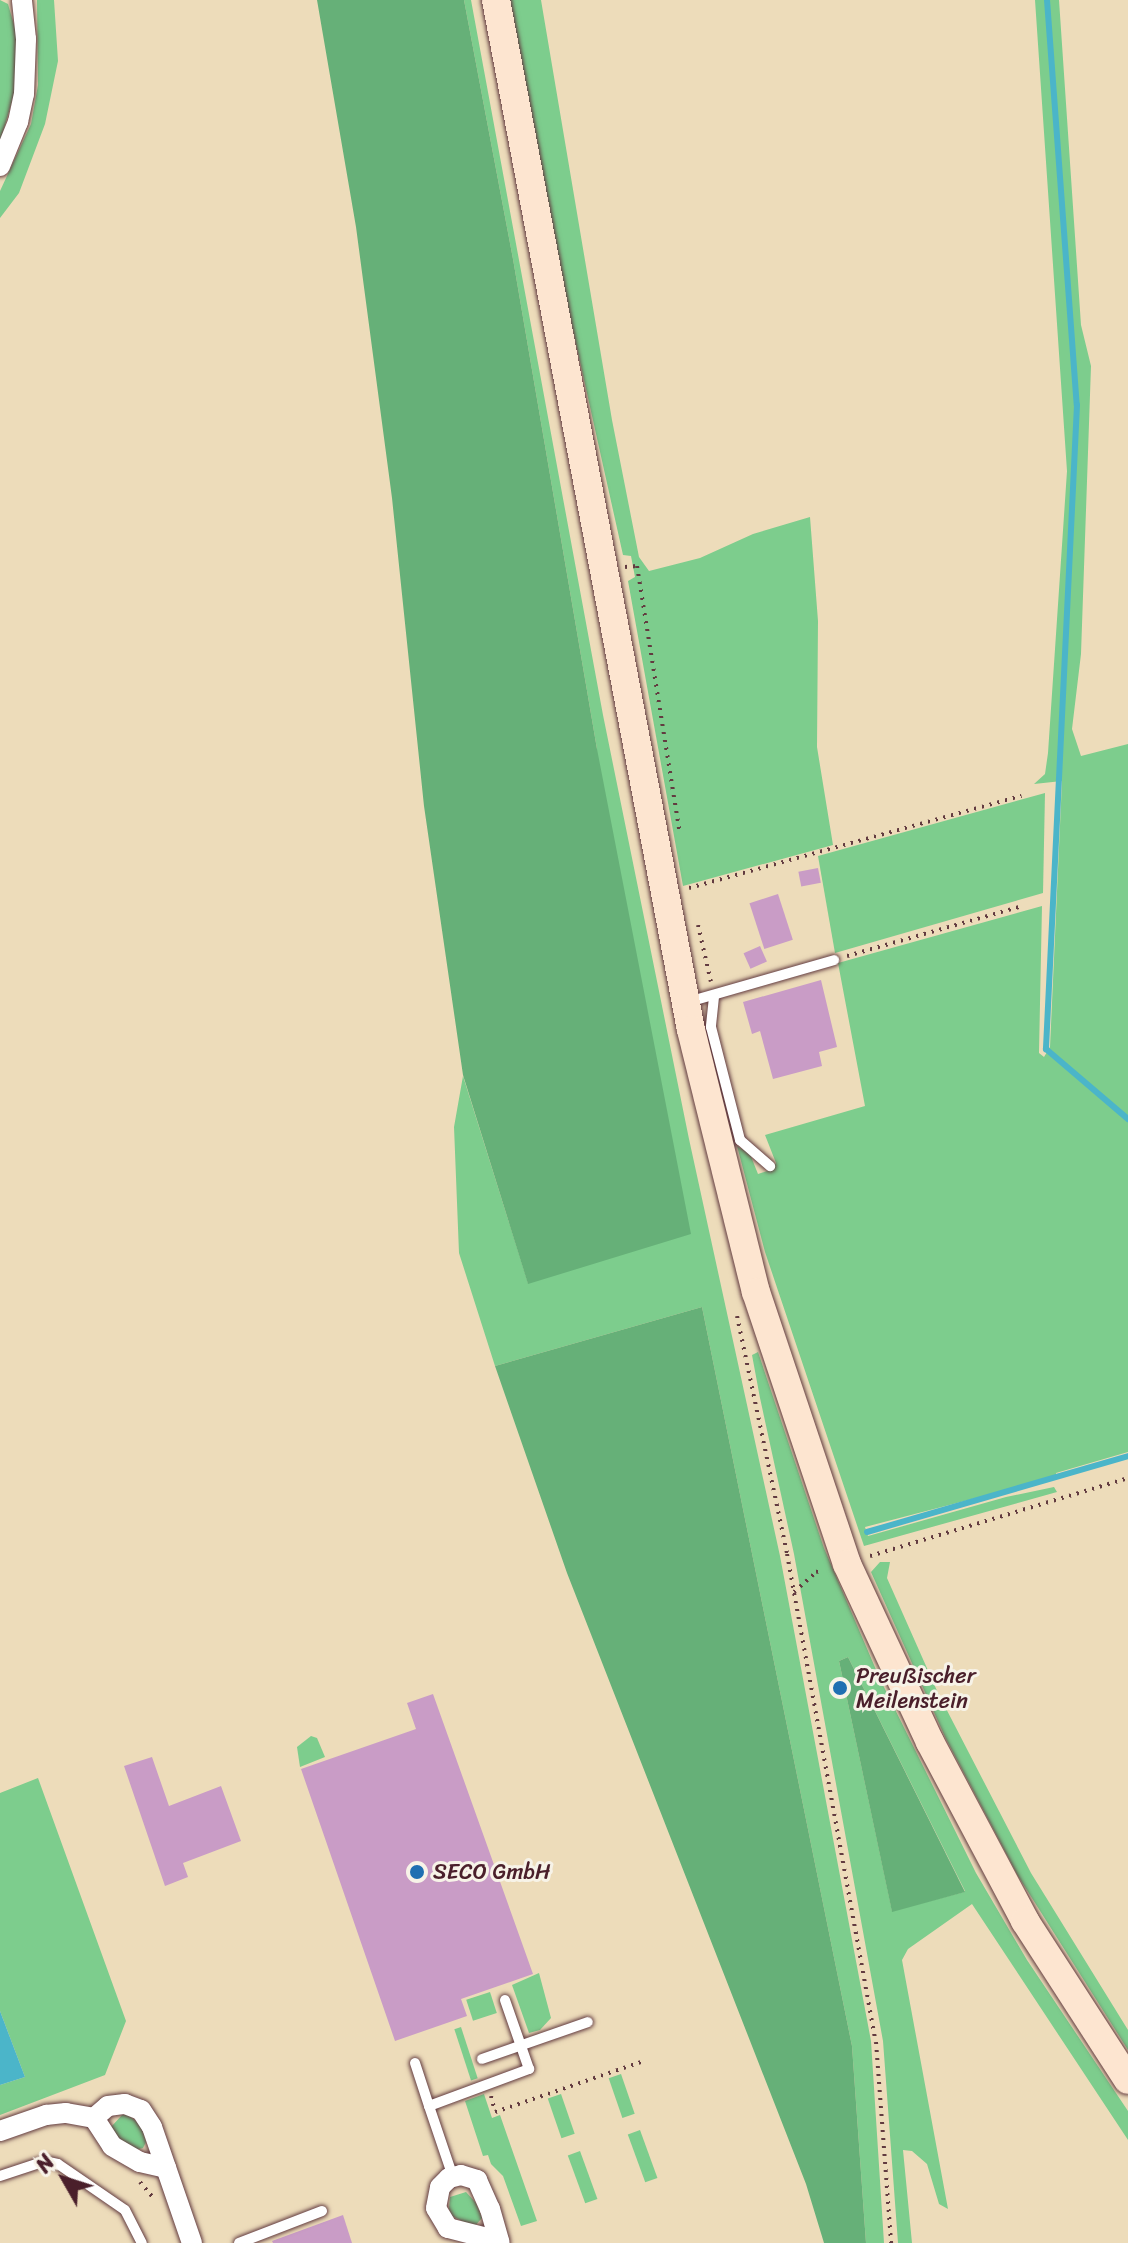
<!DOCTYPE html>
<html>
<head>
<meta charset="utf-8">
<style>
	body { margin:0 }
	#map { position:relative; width:1128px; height:2243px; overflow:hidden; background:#eddcba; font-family:Sriracha,sans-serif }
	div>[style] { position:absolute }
	.green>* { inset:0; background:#7dcd8d; transform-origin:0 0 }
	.forest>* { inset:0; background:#66b078 }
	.water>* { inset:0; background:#4bb5c9 }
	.stream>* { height:6px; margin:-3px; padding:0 3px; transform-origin:3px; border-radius:3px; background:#4bb5c9 }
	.building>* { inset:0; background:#c99cc6; transform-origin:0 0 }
	.path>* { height:4px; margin-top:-2px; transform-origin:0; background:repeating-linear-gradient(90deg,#623b40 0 2px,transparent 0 8px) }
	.roads { filter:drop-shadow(0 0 2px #623b40) drop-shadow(0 0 2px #623b40) }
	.lane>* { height:10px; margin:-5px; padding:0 5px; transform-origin:5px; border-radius:5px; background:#fff }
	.street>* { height:20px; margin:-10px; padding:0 10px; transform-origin:10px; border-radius:10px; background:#fff }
	.secondary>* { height:28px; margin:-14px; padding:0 14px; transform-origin:14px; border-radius:14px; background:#fde5d0 }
	.dots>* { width:22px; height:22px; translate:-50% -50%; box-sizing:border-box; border:4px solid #f7f3e8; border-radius:50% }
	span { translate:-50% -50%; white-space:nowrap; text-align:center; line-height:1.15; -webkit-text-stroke:6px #f7f3e8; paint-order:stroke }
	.poi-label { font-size:22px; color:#4a1f2b }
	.left { translate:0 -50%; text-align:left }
	.north { position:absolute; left:24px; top:2139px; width:80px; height:80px; -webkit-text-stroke:6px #f7f3e8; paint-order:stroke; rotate:309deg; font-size:22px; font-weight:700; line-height:32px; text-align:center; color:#4a1f2b }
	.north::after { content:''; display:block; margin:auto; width:28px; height:36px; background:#4a1f2b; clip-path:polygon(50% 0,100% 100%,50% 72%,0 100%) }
</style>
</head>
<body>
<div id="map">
	<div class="green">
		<div style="clip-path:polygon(0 0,8px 4px,19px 42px,17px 84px,0 142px)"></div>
		<div style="clip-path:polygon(37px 0,54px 0,58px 61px,45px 124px,19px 193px,0 218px,0 191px,31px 124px,38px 85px)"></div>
		<div style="clip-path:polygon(464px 0,471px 0,603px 715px,689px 1139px,780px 1556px,871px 2041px,884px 2243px,866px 2243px,852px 2046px,702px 1307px,495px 1366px,459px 1253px,454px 1127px,463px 1076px,528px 1283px,597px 749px,513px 259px)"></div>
		<div style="clip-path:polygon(510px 0,541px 0,612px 420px,639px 557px,649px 571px,700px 558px,753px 534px,810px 517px,818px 621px,817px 747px,833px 845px,683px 886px,628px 581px,635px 577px,631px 556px,623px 555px,568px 308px)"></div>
		<div style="clip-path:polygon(1035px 0,1059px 0,1081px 325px,1091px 366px,1081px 654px,1072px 729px,1081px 756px,1128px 744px,1128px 1452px,1056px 1473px,1056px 1477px,865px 1527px,868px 1536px,1006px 1497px,1054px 1487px,1057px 1492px,864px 1546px,765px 1252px,737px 1146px,750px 1154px,758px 1174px,770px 1170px,776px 1163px,765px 1135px,865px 1106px,838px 963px,1042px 906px,1039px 1053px,1044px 1057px,1050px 1047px,1062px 781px,1034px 784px,1045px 774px,1048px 753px,1067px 471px)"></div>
		<div style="clip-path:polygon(1045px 793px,1043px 893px,835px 953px,818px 856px)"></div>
		<div style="clip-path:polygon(evenodd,758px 1352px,824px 1548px,880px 1679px,976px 1873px,1027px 1960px,1128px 2111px,1128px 2140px,972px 1904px,908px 1949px,902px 1960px,948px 2209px,939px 2204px,927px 2164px,912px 2151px,903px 2150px,912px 2243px,898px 2243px,883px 2041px,794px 1554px,760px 1398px,752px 1355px,758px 1352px,848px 1657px,965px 1891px,964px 1892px,892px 1911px,839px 1661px,848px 1657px)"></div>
		<div style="clip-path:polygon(880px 1562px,890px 1562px,887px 1578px,938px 1693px,1031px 1873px,1128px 2030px,1128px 2050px,1018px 1876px,946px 1739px,871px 1572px)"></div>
		<div style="clip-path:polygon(311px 1736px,317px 1738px,325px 1757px,300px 1767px,297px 1747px)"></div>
		<div style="clip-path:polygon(38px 1778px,126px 2021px,105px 2075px,0 2115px,0 2085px,25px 2077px,0 2011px,0 1793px)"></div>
		<div style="clip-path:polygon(539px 1973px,551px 2018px,540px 2030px,529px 2033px,512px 1985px)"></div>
		<div style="left:490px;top:1992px;width:22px;height:25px;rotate:72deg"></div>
		<div style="left:461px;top:2027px;width:54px;height:7px;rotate:72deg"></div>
		<div style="left:621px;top:2074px;width:42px;height:13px;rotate:71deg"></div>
		<div style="clip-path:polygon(484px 2094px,492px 2118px,500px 2115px,537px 2221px,521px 2226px,503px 2176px,491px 2164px,488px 2155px,483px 2156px,465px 2101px)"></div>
		<div style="left:561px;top:2094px;width:42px;height:14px;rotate:71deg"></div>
		<div style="clip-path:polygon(122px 2115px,128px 2115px,141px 2125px,146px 2142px,143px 2148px,135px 2150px,119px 2140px,111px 2127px)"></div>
		<div style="left:640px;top:2130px;width:51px;height:13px;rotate:70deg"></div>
		<div style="left:580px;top:2151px;width:51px;height:13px;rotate:70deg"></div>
		<div style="clip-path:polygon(466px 2192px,476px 2203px,482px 2218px,474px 2227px,452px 2216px,449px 2209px,450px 2197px)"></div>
	</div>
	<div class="forest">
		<div style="clip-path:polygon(317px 0,464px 0,513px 259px,597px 749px,691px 1234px,528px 1284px,463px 1075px,424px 806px,392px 498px,356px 227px)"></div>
		<div style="clip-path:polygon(702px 1307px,852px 2046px,866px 2243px,824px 2243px,806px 2184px,567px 1573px,495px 1366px)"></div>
		<div style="clip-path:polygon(848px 1657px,863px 1687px,965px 1892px,892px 1912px,839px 1661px)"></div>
	</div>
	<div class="water">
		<div style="clip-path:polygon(0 2011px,25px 2077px,0 2085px)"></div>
	</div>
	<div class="stream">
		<div style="left:1047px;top:0;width:406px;rotate:85.8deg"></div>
		<div style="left:1077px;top:405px;width:645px;rotate:92.76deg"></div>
		<div style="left:1046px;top:1049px;width:108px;rotate:40.5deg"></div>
		<div style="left:867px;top:1532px;width:272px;rotate:-16.2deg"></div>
	</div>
	<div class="building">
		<div style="left:818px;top:868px;width:15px;height:20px;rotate:79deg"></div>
		<div style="left:778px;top:894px;width:48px;height:30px;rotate:72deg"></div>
		<div style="left:760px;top:946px;width:17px;height:18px;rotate:66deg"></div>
		<div style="clip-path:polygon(821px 980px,837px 1047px,819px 1052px,822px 1066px,773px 1079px,760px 1031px,752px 1034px,743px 1002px)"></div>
		<div style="clip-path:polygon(433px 1694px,533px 1974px,461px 1999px,467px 2016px,395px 2041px,301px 1769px,416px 1729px,407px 1703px)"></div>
		<div style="clip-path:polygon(152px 1757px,169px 1806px,221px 1786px,241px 1841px,183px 1863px,188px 1877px,165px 1886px,124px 1766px)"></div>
		<div style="clip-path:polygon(343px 2215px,352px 2243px,273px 2243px,272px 2241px)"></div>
	</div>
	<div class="path">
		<div style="left:625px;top:567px;width:12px;rotate:-5deg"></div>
		<div style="left:637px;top:566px;width:271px;rotate:80.9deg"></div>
		<div style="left:689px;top:888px;width:345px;rotate:-15.5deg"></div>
		<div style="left:698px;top:925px;width:58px;rotate:77.2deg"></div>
		<div style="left:847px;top:956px;width:182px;rotate:-15.9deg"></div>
		<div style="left:737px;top:1316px;width:243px;rotate:78.1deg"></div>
		<div style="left:787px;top:1554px;width:496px;rotate:79.7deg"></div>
		<div style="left:876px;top:2042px;width:202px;rotate:85.7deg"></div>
		<div style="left:870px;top:1556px;width:270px;rotate:-16.8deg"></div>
		<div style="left:794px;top:1592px;width:30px;rotate:-42deg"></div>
		<div style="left:816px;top:1572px;width:7px;rotate:-16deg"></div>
		<div style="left:491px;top:2096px;width:16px;rotate:76deg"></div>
		<div style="left:495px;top:2112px;width:157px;rotate:-18.9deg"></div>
		<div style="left:140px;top:2182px;width:23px;rotate:50deg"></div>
	</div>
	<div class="roads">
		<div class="lane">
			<div style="left:714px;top:997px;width:30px;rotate:96deg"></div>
			<div style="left:711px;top:1027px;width:117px;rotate:75.6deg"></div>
			<div style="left:740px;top:1140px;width:40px;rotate:41deg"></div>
			<div style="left:688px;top:1002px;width:152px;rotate:-16deg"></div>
			<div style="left:482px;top:2059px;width:112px;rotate:-19.2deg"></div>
			<div style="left:415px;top:2063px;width:45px;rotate:72deg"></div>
			<div style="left:0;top:2176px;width:47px;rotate:-18.4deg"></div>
			<div style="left:45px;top:2161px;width:13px;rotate:13deg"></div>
			<div style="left:58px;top:2164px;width:81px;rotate:34.5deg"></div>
			<div style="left:125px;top:2210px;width:37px;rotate:63deg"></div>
			<div style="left:453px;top:2177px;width:75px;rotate:-108.7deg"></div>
			<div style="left:429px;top:2106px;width:107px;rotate:-20.3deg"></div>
			<div style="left:529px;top:2069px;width:73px;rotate:-109.2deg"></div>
			<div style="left:239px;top:2243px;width:89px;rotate:-21.1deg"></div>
		</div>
		<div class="street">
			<div style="left:0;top:166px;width:48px;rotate:-67.8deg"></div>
			<div style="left:18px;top:122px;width:29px;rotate:-78deg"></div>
			<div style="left:24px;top:94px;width:55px;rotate:-87.9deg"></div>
			<div style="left:26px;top:39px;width:39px;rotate:-96deg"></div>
			<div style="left:94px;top:2118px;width:18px;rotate:-41deg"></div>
			<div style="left:108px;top:2106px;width:17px;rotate:-7deg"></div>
			<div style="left:125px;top:2104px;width:17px;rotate:21deg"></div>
			<div style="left:141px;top:2110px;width:20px;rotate:57deg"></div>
			<div style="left:152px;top:2127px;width:123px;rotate:71deg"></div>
			<div style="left:94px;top:2118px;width:33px;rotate:57deg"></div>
			<div style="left:112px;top:2146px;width:32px;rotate:30deg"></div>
			<div style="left:140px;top:2162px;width:27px;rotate:13deg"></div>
			<div style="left:0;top:2131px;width:49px;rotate:-19.2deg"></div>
			<div style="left:46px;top:2115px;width:20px;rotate:-6deg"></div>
			<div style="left:66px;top:2113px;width:28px;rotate:10deg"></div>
			<div style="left:499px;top:2241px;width:53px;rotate:-165.7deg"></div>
			<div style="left:448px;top:2228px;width:23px;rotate:-121deg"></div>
			<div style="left:436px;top:2208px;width:21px;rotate:-79deg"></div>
			<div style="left:440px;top:2187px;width:13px;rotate:-45deg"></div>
			<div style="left:449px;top:2178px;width:12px;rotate:-14deg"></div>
			<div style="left:461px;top:2175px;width:17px;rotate:17deg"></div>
			<div style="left:477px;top:2180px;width:32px;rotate:66deg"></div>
			<div style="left:490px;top:2209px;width:35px;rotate:74deg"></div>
		</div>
		<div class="secondary">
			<div style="left:496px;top:0;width:1048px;rotate:79.28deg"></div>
			<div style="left:691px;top:1030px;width:270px;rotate:76.1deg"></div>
			<div style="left:756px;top:1292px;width:287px;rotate:71.5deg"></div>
			<div style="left:847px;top:1564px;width:196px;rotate:65deg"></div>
			<div style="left:930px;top:1742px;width:203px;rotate:62deg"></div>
			<div style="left:1025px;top:1921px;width:189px;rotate:57.1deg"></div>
		</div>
	</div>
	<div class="dots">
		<div style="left:840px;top:1688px;background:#1f6fb2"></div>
		<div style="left:417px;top:1872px;background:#1f6fb2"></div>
	</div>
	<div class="poi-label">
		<span class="left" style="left:856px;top:1688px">Preußischer<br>Meilenstein</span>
		<span class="left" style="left:433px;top:1872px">SECO GmbH</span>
	</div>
	<div class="north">N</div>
</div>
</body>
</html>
